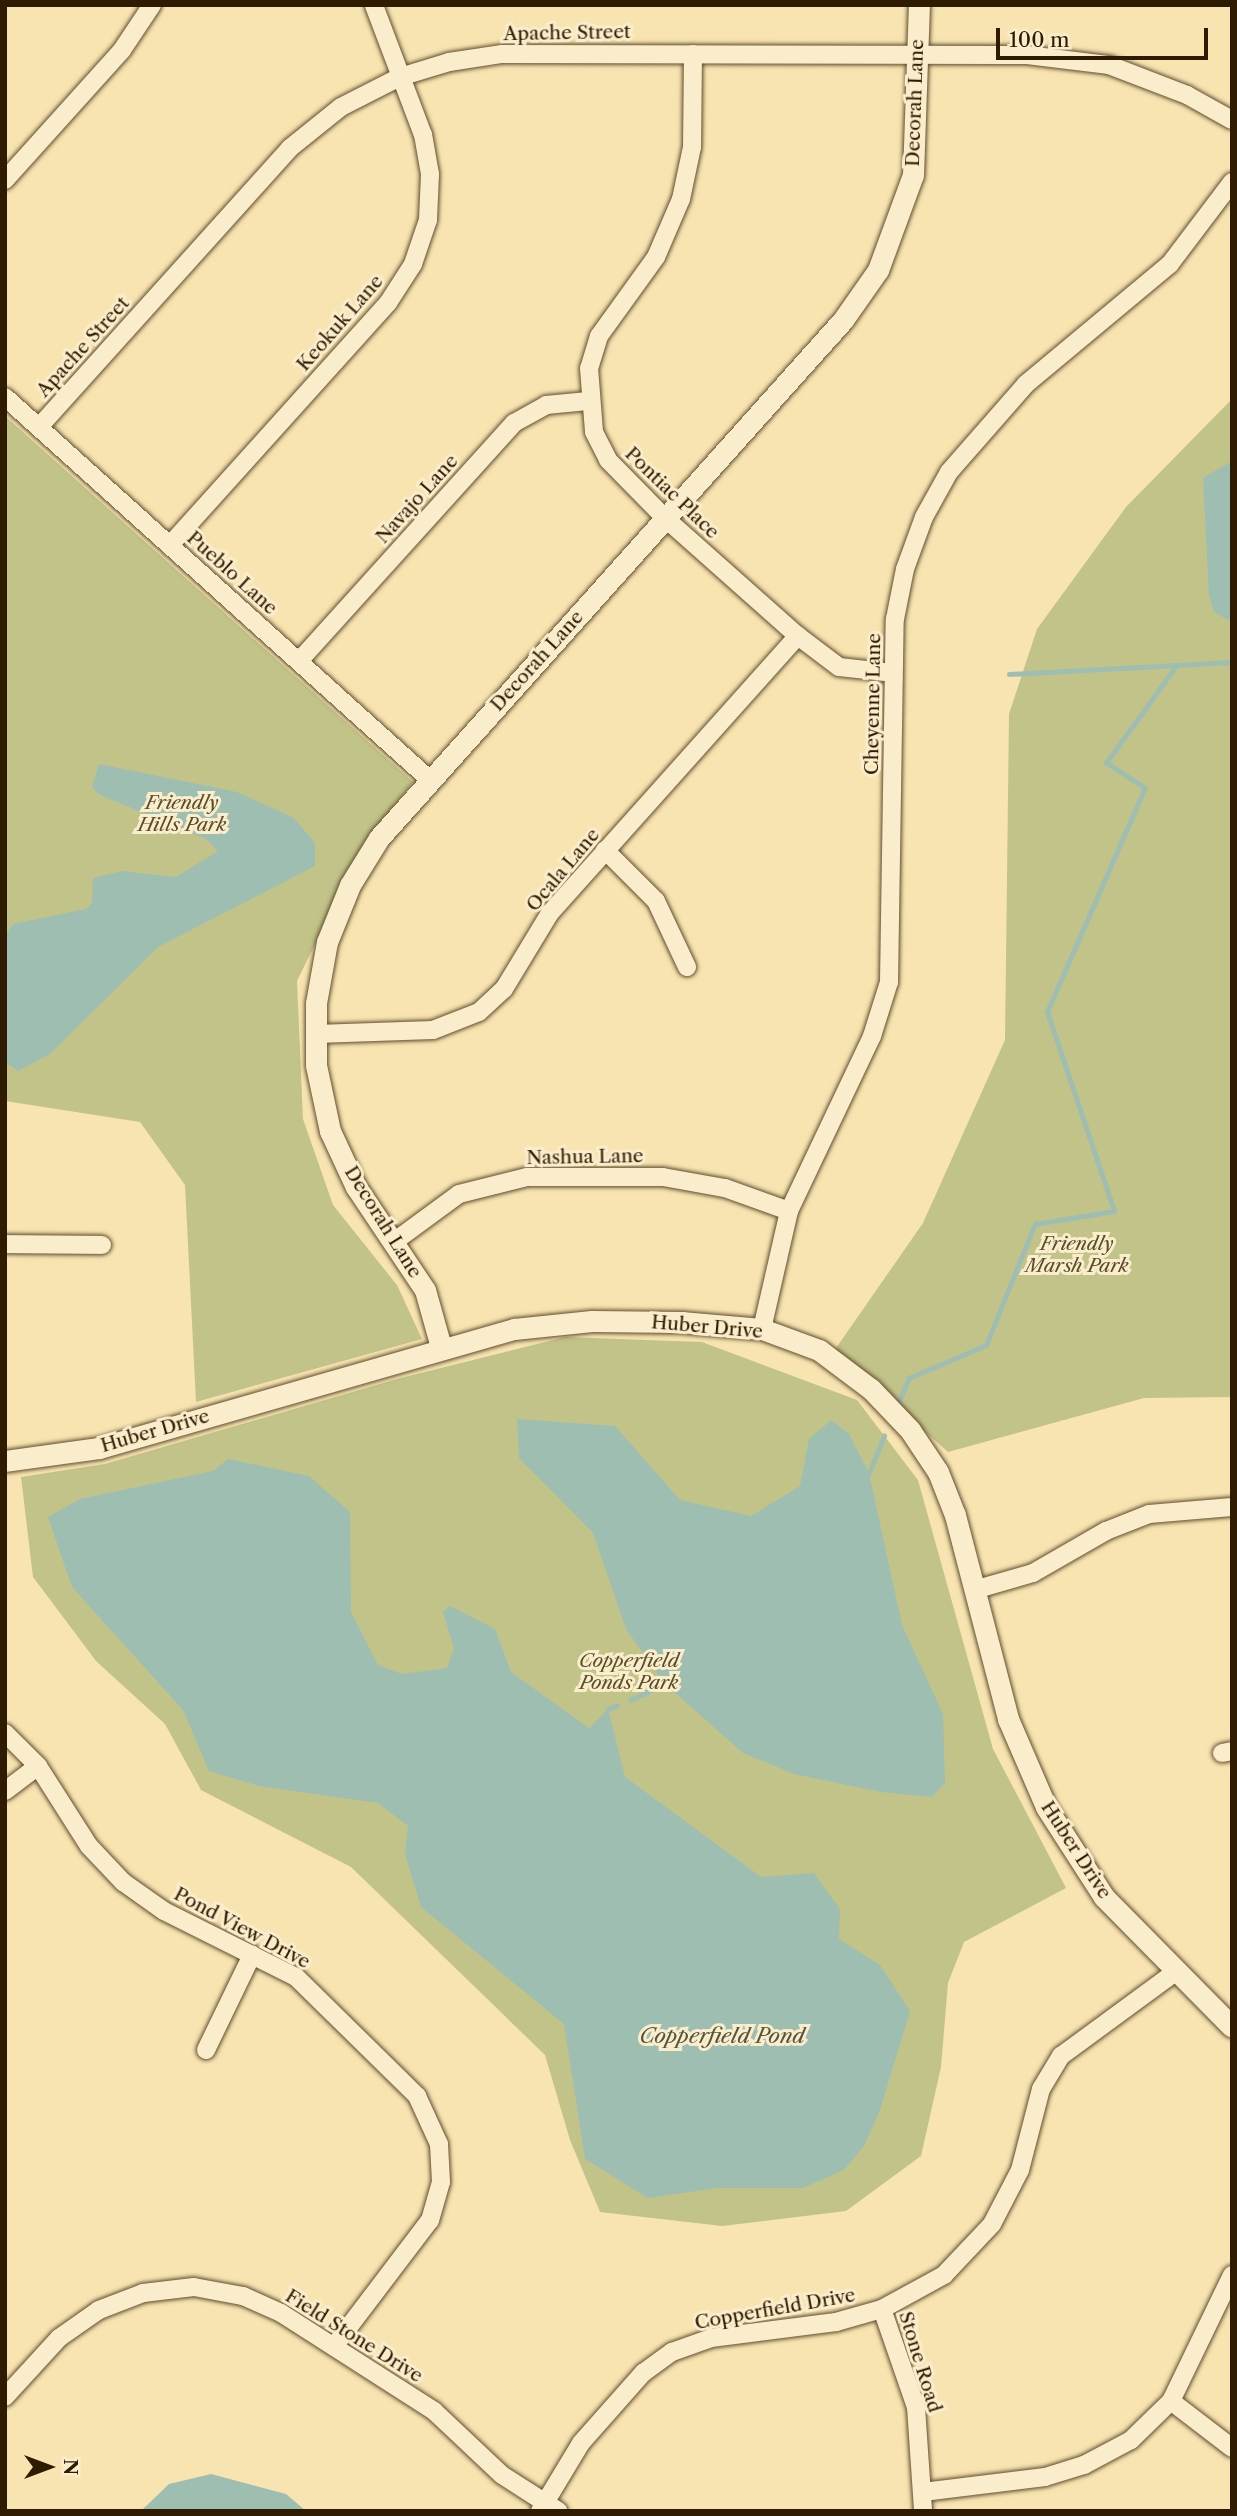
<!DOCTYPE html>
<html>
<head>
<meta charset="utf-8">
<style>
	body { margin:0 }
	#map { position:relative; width:1237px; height:2516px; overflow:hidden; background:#f8e4b1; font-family:"Libre Caslon Text",serif }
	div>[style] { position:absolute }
	.green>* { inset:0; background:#c1c389 }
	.water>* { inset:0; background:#9fbeb2 }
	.stream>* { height:4.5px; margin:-2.25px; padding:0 2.25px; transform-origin:2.25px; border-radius:2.25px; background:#9fbeb2 }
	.roads { filter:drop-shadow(0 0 2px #614d2d) drop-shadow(0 0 2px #614d2d) }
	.minor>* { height:18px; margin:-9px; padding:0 9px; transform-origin:9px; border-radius:9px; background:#faedcc }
	.tertiary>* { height:21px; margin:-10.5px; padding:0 10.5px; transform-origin:10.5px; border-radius:10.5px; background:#faedcc }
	span { translate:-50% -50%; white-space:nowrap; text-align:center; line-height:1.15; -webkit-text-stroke:6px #faedcc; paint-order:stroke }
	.street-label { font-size:19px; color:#2f1b01 }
	.park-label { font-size:19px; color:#5b4d2a; font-style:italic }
	.water-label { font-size:21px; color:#56543f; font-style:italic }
	.frame { position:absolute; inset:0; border:7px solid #2f1b01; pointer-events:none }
	.north { position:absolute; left:14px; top:2432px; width:70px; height:70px; -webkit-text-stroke:5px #faedcc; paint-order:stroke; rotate:90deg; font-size:19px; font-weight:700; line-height:28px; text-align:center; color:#2f1b01 }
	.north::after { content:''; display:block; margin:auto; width:24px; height:32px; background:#2f1b01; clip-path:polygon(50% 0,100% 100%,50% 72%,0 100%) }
	.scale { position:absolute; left:996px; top:28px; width:212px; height:32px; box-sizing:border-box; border:4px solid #2f1b01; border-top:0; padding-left:9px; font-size:21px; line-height:24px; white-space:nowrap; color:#2f1b01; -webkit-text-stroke:5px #faedcc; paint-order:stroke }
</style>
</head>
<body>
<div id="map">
	<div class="green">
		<div style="clip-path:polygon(1232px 399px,1232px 1397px,1144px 1398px,948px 1452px,834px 1351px,923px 1223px,1005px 1040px,1009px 714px,1037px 629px,1126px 507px)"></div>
		<div style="clip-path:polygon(5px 416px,413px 782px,365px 842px,297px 981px,303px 1119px,333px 1205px,397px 1285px,422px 1339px,196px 1402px,185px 1185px,140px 1122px,5px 1101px)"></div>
		<div style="clip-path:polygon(565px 1337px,702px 1342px,857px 1400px,918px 1480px,993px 1749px,1066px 1888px,964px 1942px,948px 1983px,941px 2067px,921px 2156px,846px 2211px,722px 2226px,600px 2212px,570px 2140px,545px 2055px,351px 1867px,201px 1790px,165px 1724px,96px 1661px,33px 1577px,21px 1477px,105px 1464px,397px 1379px)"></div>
	</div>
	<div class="water">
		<div style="clip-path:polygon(1232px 461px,1232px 622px,1214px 612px,1209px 595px,1203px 478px)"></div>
		<div style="clip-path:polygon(99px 764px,237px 792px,294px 818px,315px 843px,315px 866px,158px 947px,50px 1054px,18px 1071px,5px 1062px,5px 935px,13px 924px,86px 909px,92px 903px,93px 878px,122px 871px,176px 877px,218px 851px,206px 839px,98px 794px,92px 786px)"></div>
		<div style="clip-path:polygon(517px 1419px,615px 1426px,680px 1500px,751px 1516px,800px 1486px,809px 1439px,831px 1420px,849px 1434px,869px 1473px,902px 1625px,943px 1714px,945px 1783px,932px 1797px,881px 1792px,794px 1774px,743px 1753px,665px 1684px,626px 1629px,593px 1533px,519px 1458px)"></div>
		<div style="clip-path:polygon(228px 1459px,309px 1476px,350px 1512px,351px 1612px,378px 1665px,402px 1674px,447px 1668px,454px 1648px,443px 1612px,450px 1606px,495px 1629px,511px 1672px,589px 1728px,608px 1709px,625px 1777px,761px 1877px,814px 1873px,840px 1909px,839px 1939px,880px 1965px,910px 2011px,880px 2110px,864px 2146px,844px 2170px,803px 2188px,717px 2188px,648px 2198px,585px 2159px,564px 2024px,421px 1907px,405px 1854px,408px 1826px,378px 1803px,259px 1786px,209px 1771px,183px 1710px,72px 1587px,48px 1517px,80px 1499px,213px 1471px)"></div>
		<div style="clip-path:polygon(211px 2474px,286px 2494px,306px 2511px,141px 2511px,169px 2484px)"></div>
	</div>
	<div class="stream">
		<div style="left:1009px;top:674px;width:223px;rotate:-3.1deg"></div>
		<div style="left:899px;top:1401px;width:25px;rotate:-67deg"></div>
		<div style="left:909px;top:1378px;width:84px;rotate:-23.2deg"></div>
		<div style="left:986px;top:1345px;width:131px;rotate:-68deg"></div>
		<div style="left:1035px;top:1224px;width:80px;rotate:-9.3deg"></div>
		<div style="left:1114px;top:1211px;width:210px;rotate:-108.6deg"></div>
		<div style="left:1047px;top:1012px;width:244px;rotate:-66.4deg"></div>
		<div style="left:1145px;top:788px;width:46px;rotate:-147.3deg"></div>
		<div style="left:1106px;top:763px;width:120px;rotate:-54.2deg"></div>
		<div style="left:869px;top:1473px;width:40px;rotate:-68deg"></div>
		<div style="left:630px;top:1700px;width:38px;rotate:-25deg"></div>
		<div style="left:608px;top:1709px;width:9px;rotate:-21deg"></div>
	</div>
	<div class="roads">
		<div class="minor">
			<div style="left:693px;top:54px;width:93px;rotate:90.6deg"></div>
			<div style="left:692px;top:147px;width:53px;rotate:101.9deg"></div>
			<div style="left:681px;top:199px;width:63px;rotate:113.3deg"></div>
			<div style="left:656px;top:257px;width:97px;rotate:125.8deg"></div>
			<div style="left:599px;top:336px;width:34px;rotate:107deg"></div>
			<div style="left:589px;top:368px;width:64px;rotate:85.5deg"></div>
			<div style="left:594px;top:432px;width:31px;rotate:63deg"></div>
			<div style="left:608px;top:460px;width:81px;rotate:45.5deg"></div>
			<div style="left:665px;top:518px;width:178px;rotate:41.6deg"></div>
			<div style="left:798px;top:636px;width:51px;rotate:37.1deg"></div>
			<div style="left:839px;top:667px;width:54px;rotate:6.3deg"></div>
			<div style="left:5px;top:180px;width:175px;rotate:-48deg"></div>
			<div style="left:122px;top:50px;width:54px;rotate:-56.3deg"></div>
			<div style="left:5px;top:397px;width:572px;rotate:42.02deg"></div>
			<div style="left:39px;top:427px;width:375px;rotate:-48deg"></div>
			<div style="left:290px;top:148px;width:65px;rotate:-38.8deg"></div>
			<div style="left:341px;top:107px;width:66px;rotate:-27deg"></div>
			<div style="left:400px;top:77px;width:51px;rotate:-17deg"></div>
			<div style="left:449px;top:62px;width:54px;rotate:-8.6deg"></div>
			<div style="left:502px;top:54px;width:525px;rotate:0.11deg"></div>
			<div style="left:1027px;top:55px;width:83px;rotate:7deg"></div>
			<div style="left:1109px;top:65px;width:84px;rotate:21deg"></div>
			<div style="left:1187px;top:95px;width:51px;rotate:29.1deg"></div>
			<div style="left:170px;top:545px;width:326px;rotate:-48deg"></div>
			<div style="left:388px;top:303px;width:46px;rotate:-57.3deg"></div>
			<div style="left:413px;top:264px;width:46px;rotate:-71.2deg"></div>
			<div style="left:428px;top:220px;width:46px;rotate:-87.5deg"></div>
			<div style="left:430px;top:174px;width:40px;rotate:-100deg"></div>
			<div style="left:423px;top:135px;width:139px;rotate:-110.7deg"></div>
			<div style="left:299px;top:661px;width:321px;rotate:-47.9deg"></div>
			<div style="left:514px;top:423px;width:37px;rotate:-29deg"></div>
			<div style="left:546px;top:405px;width:42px;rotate:-5.4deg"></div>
			<div style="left:605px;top:850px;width:72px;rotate:45deg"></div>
			<div style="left:656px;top:901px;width:73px;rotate:64.8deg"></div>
			<div style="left:316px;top:1034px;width:117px;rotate:-2deg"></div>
			<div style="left:433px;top:1030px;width:49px;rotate:-21.4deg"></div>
			<div style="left:479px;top:1012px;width:34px;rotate:-43deg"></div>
			<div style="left:504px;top:989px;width:89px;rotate:-58.8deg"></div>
			<div style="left:550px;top:913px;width:372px;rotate:-48.2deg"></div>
			<div style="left:395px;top:1241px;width:79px;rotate:-36.3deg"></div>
			<div style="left:459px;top:1194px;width:70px;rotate:-14deg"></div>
			<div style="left:527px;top:1177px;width:136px"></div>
			<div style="left:663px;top:1177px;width:63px;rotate:10.1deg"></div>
			<div style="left:725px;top:1188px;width:68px;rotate:19.8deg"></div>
			<div style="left:5px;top:1244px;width:97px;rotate:0.6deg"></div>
			<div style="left:762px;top:1329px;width:121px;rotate:-77.1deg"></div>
			<div style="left:789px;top:1211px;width:194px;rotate:-64.6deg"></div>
			<div style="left:872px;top:1036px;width:57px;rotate:-72.5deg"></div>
			<div style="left:889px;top:982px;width:363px;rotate:-89.1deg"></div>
			<div style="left:895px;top:619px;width:51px;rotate:-78.7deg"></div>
			<div style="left:905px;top:569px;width:55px;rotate:-69.9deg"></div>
			<div style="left:924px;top:517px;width:51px;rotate:-60.9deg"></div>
			<div style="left:949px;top:472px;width:117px;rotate:-48.8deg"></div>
			<div style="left:1026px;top:384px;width:187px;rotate:-39.8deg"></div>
			<div style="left:1170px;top:264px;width:103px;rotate:-52.9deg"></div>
			<div style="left:974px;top:1590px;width:61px;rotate:-16.1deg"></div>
			<div style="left:1033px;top:1573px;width:84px;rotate:-29.9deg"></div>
			<div style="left:1106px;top:1531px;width:46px;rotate:-21.6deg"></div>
			<div style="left:1149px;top:1514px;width:83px;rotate:-4.8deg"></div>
			<div style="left:5px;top:1733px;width:47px;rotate:45deg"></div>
			<div style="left:38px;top:1766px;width:95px;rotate:57.5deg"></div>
			<div style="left:89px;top:1846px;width:50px;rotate:46.6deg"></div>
			<div style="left:123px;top:1882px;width:50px;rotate:35.3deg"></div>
			<div style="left:164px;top:1911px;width:148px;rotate:26.6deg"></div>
			<div style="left:296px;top:1977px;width:170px;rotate:44.5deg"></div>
			<div style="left:417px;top:2096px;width:53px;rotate:65.4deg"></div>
			<div style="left:439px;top:2144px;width:38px;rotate:87deg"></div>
			<div style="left:441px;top:2182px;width:40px;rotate:106deg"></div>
			<div style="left:430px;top:2220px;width:157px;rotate:127.2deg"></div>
			<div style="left:1222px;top:1753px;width:10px;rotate:-11deg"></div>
			<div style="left:5px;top:1791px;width:41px;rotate:-37.1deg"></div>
			<div style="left:206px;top:2050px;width:106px;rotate:-64.2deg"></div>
			<div style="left:882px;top:2309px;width:104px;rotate:70.9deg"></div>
			<div style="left:916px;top:2407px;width:104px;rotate:86.1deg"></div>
			<div style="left:5px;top:2397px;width:80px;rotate:-47.5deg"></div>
			<div style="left:59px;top:2338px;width:49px;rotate:-35deg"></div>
			<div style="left:99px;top:2310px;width:47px;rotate:-21.1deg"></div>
			<div style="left:143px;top:2293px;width:51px;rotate:-6.7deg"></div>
			<div style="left:194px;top:2287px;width:50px;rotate:10.4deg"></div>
			<div style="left:243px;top:2296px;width:42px;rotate:24.1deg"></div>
			<div style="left:281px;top:2313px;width:182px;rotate:32.6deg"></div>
			<div style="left:434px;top:2411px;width:93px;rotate:43.3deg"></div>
			<div style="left:502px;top:2475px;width:67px;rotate:32.7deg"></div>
			<div style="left:1171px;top:2401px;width:77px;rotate:37.6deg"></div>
			<div style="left:923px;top:2492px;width:123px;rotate:-7deg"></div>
			<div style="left:1045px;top:2477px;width:41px;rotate:-17.1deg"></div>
			<div style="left:1084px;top:2465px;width:53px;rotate:-28deg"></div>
			<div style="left:1131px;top:2440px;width:56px;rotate:-44.3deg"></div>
			<div style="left:1171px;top:2401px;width:140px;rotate:-64.2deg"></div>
			<div style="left:540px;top:2511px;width:79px;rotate:-58.9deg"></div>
			<div style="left:581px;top:2443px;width:94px;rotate:-48.5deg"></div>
			<div style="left:643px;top:2373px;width:36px;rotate:-36deg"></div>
			<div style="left:672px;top:2352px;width:41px;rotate:-19.7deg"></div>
			<div style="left:711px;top:2338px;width:126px;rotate:-7.3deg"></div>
			<div style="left:836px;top:2322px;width:48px;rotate:-15.8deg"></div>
			<div style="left:882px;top:2309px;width:71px;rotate:-28.7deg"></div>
			<div style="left:944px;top:2275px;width:70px;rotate:-46.7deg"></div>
			<div style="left:992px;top:2224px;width:61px;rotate:-62.6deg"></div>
			<div style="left:1020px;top:2170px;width:84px;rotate:-75.5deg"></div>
			<div style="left:1041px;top:2089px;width:39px;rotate:-59deg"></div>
			<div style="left:1061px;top:2056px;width:140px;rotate:-36.3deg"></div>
		</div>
		<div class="tertiary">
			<div style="left:441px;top:1347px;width:59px;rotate:-105.7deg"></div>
			<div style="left:425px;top:1290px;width:124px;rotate:-123.8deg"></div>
			<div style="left:356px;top:1187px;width:62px;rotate:-114.9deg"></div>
			<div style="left:330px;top:1131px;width:67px;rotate:-102deg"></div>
			<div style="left:316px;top:1065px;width:62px;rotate:-90deg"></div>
			<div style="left:316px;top:1003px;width:62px;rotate:-79.8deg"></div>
			<div style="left:327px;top:942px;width:61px;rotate:-68deg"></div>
			<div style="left:350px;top:885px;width:55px;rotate:-58.3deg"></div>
			<div style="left:379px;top:838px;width:695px;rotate:-48.15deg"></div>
			<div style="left:843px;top:320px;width:61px;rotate:-55deg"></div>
			<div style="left:878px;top:270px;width:101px;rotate:-69.8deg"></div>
			<div style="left:913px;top:175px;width:170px;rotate:-88deg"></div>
			<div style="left:5px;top:1461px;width:95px;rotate:-7.9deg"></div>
			<div style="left:99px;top:1448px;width:432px;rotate:-16deg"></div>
			<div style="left:514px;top:1329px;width:78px;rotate:-5.9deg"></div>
			<div style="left:592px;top:1321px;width:89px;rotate:0.6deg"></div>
			<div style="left:681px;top:1322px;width:81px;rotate:4.9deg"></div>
			<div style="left:762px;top:1329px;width:61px;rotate:20.2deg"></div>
			<div style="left:819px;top:1350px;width:65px;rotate:36.9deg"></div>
			<div style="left:871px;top:1389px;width:57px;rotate:46.4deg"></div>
			<div style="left:910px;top:1430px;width:50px;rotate:56.3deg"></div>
			<div style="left:938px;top:1472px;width:46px;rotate:68.4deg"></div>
			<div style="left:955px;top:1515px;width:211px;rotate:75.4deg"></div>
			<div style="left:1008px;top:1719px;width:96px;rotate:66.6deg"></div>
			<div style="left:1046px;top:1807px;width:107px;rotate:57.2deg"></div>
			<div style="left:1104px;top:1897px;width:182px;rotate:45.4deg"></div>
		</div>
	</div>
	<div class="street-label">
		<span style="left:567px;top:33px;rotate:-1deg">Apache Street</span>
		<span style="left:915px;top:103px;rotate:-88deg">Decorah Lane</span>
		<span style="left:340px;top:323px;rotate:-49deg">Keokuk Lane</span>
		<span style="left:83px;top:347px;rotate:-48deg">Apache Street</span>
		<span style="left:672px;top:493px;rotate:44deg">Pontiac Place</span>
		<span style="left:417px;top:499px;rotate:-48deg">Navajo Lane</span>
		<span style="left:232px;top:573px;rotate:42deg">Pueblo Lane</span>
		<span style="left:537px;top:661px;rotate:-48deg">Decorah Lane</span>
		<span style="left:873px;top:704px;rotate:-89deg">Cheyenne Lane</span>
		<span style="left:563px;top:870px;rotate:-50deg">Ocala Lane</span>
		<span style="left:585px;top:1157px;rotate:-1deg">Nashua Lane</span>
		<span style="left:383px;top:1222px;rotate:58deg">Decorah Lane</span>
		<span style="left:707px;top:1327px;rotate:5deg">Huber Drive</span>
		<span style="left:155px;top:1431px;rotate:-16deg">Huber Drive</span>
		<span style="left:1076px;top:1850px;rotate:57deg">Huber Drive</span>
		<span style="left:242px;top:1928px;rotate:28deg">Pond View Drive</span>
		<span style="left:775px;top:2309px;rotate:-10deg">Copperfield Drive</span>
		<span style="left:354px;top:2336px;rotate:32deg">Field Stone Drive</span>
		<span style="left:920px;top:2362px;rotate:73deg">Stone Road</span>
	</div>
	<div class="park-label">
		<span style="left:182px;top:814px">Friendly<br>Hills Park</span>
		<span style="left:1077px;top:1255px">Friendly<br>Marsh Park</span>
		<span style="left:629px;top:1672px">Copperfield<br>Ponds Park</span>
	</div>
	<div class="water-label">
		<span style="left:722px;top:2036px">Copperfield Pond</span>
	</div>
	<div class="frame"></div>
	<div class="north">N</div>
	<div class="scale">100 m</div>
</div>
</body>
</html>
